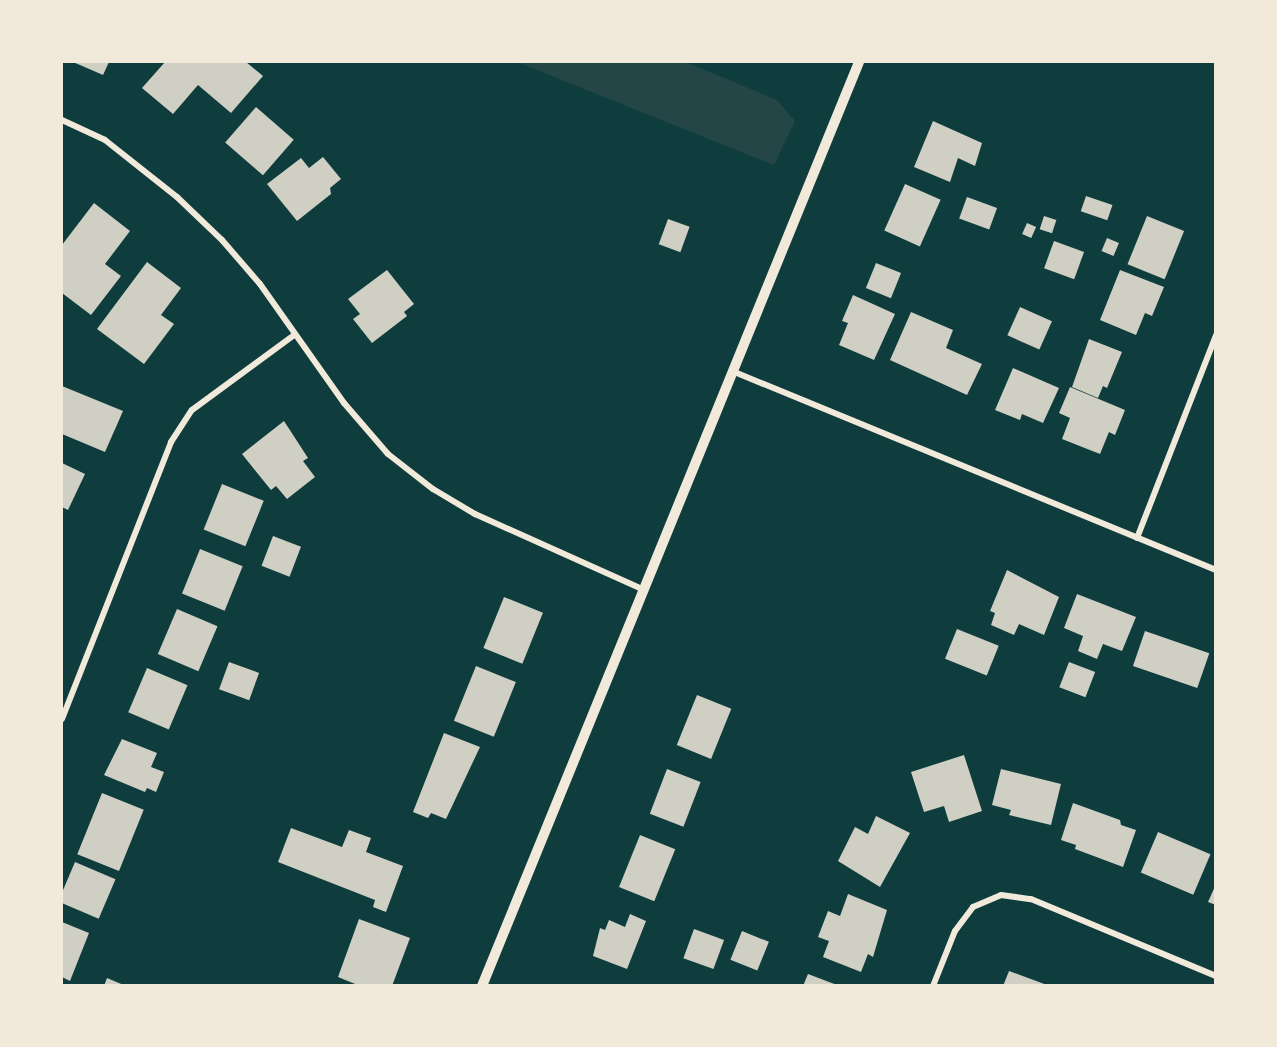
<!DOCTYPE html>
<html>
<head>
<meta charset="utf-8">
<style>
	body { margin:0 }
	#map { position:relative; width:1277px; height:1047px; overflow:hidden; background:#0f3d3e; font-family:Karla,sans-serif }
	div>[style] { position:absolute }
	.green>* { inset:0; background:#244646 }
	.building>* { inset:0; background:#cfcfc3; transform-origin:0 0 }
	.minor>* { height:6px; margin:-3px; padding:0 3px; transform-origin:3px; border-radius:3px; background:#f1e9da }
	.tertiary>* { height:10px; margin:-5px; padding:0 5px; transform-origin:5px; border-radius:5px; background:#f1e9da }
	span { translate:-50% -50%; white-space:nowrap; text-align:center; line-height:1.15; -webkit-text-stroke:4.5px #f1e9da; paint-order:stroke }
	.frame { position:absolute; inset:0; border:63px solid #f1e9da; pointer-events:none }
</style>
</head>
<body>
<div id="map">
	<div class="green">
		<div style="clip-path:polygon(517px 62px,686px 62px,777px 100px,795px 121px,774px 165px)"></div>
	</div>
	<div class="building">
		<div style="clip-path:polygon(73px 62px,109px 62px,103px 75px)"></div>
		<div style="clip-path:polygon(165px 62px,246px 62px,263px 76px,231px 113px,198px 85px,173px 114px,142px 88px)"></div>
		<div style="left:256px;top:107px;width:50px;height:47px;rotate:41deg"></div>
		<div style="clip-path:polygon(933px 121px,982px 143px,975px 166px,958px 158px,950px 182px,914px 167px)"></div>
		<div style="clip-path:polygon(323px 157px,341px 179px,330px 188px,331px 194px,297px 221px,267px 184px,301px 158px,309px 168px)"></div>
		<div style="left:905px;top:184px;width:39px;height:51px;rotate:24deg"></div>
		<div style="left:1086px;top:196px;width:28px;height:16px;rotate:19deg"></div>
		<div style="left:967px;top:197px;width:32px;height:23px;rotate:20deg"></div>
		<div style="clip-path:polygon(94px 203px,130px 231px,105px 264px,121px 276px,91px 315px,62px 293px,62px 245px)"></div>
		<div style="left:1044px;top:216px;width:13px;height:14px;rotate:18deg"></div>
		<div style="left:1147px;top:216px;width:40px;height:52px;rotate:22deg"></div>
		<div style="left:668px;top:219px;width:23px;height:27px;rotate:20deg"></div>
		<div style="left:1027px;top:223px;width:10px;height:12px;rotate:24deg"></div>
		<div style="left:1107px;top:238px;width:13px;height:14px;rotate:23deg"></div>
		<div style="left:1054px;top:241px;width:32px;height:29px;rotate:20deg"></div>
		<div style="clip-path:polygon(147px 262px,181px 288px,161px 315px,174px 324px,144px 364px,97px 329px)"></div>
		<div style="left:876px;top:263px;width:27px;height:27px;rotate:22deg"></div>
		<div style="clip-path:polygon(387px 270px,414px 304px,404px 312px,407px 316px,372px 343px,353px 319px,360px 314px,348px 299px)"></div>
		<div style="clip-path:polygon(1120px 270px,1164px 287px,1152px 316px,1145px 313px,1136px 335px,1100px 320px)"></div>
		<div style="clip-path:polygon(853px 295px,895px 314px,874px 360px,839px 345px,848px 323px,842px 321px)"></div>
		<div style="left:1020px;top:307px;width:35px;height:31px;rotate:24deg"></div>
		<div style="clip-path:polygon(911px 312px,953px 330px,946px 348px,982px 364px,967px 395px,890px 360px)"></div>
		<div style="clip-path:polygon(1089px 339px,1122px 352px,1107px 388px,1103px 386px,1098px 398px,1072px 387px)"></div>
		<div style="clip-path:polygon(1013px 368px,1059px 388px,1043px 423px,1022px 414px,1020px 420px,995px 410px)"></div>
		<div style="clip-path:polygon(62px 386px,123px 411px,105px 452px,62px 434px)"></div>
		<div style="clip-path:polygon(1070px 387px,1125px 410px,1115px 435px,1109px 432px,1100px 454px,1062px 439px,1070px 418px,1059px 413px)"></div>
		<div style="clip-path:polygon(284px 421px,308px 458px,303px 461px,315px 477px,287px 499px,276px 486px,271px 490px,242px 454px)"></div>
		<div style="clip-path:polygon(62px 463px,85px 474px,68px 510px,62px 507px)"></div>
		<div style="left:222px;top:484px;width:45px;height:49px;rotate:22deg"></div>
		<div style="left:273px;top:536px;width:30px;height:32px;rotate:21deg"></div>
		<div style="left:200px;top:549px;width:46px;height:48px;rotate:22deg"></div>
		<div style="clip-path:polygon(1007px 570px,1059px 597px,1044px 635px,1019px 624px,1014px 635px,991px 625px,995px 613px,990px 611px)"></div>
		<div style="clip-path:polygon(1077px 594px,1136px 617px,1122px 651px,1103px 644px,1097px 659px,1078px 651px,1083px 636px,1064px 628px)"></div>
		<div style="left:504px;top:597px;width:42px;height:55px;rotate:22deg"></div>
		<div style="left:177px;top:609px;width:44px;height:49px;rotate:23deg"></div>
		<div style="left:957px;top:629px;width:45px;height:32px;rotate:22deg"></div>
		<div style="left:1145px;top:631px;width:68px;height:37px;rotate:19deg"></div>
		<div style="left:229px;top:662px;width:32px;height:29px;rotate:20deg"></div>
		<div style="left:1069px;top:662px;width:28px;height:27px;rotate:21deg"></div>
		<div style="left:476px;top:666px;width:43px;height:59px;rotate:22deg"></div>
		<div style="left:147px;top:668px;width:44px;height:48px;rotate:23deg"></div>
		<div style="left:697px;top:695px;width:37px;height:54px;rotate:22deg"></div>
		<div style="clip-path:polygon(444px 733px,480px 747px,446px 819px,431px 813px,428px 818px,413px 812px)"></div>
		<div style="clip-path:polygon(122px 739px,157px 753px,151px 767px,164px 772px,156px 792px,147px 788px,145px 792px,104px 775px)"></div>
		<div style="clip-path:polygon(964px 755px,982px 811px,949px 822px,944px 806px,924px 812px,911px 772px)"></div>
		<div style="left:667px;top:769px;width:36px;height:48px;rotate:21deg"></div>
		<div style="clip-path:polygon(1001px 769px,1061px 784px,1051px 825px,1009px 815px,1011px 810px,992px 805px)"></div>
		<div style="left:102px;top:793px;width:45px;height:66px;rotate:22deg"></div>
		<div style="clip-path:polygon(1073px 803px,1120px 820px,1121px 825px,1136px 830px,1123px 867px,1075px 849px,1076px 845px,1061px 840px)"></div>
		<div style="clip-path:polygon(876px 816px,910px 833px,880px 887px,838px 861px,855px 827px,868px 834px)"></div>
		<div style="clip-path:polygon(291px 828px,342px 847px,349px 830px,371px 838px,366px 852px,403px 866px,386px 912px,373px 907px,375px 900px,278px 862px)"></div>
		<div style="left:1158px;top:832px;width:57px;height:44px;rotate:23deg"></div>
		<div style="left:640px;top:835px;width:38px;height:56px;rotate:22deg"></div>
		<div style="left:75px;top:862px;width:44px;height:43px;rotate:23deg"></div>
		<div style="clip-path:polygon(1216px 884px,1216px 905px,1208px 902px)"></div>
		<div style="clip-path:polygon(848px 894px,887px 910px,873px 957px,868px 954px,861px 972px,823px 957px,829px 941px,818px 937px,828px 911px,840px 916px)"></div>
		<div style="clip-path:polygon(630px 914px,646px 921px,627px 969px,593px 956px,600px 928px,605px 930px,609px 920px,625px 927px)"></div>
		<div style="clip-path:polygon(359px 919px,410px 938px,392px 986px,360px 986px,338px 977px)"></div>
		<div style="clip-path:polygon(62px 922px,89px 933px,70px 981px,62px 977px)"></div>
		<div style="left:694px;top:929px;width:32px;height:31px;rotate:20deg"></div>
		<div style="left:742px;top:931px;width:29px;height:31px;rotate:22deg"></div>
		<div style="clip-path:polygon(1009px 971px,1047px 985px,1047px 986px,1003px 986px)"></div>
		<div style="clip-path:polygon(808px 974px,837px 985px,837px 986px,803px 986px)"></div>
		<div style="clip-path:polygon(107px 978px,126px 986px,104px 986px)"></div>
	</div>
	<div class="minor">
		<div style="left:62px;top:120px;width:47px;rotate:24.9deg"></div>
		<div style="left:105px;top:140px;width:92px;rotate:38.4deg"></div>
		<div style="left:177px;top:197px;width:62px;rotate:43.7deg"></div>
		<div style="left:222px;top:240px;width:58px;rotate:49.2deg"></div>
		<div style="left:260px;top:284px;width:146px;rotate:54.8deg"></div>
		<div style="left:344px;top:403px;width:67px;rotate:49.2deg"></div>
		<div style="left:388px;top:454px;width:57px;rotate:37.9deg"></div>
		<div style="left:433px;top:489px;width:49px;rotate:30.8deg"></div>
		<div style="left:475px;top:514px;width:185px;rotate:24.2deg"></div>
		<div style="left:732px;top:371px;width:523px;rotate:22.35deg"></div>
		<div style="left:1137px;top:538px;width:218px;rotate:-68.7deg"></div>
		<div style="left:62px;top:719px;width:298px;rotate:-68.5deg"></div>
		<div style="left:171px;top:442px;width:38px;rotate:-57deg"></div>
		<div style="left:192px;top:410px;width:127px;rotate:-36.3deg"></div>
		<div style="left:933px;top:986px;width:59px;rotate:-68.2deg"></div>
		<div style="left:955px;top:931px;width:30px;rotate:-53deg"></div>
		<div style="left:973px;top:907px;width:30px;rotate:-23deg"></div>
		<div style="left:1001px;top:895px;width:30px;rotate:8deg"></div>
		<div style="left:1031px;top:899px;width:200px;rotate:22.6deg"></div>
	</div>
	<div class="tertiary">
		<div style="left:482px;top:986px;width:998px;rotate:-67.8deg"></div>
	</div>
	<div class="frame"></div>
</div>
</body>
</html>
